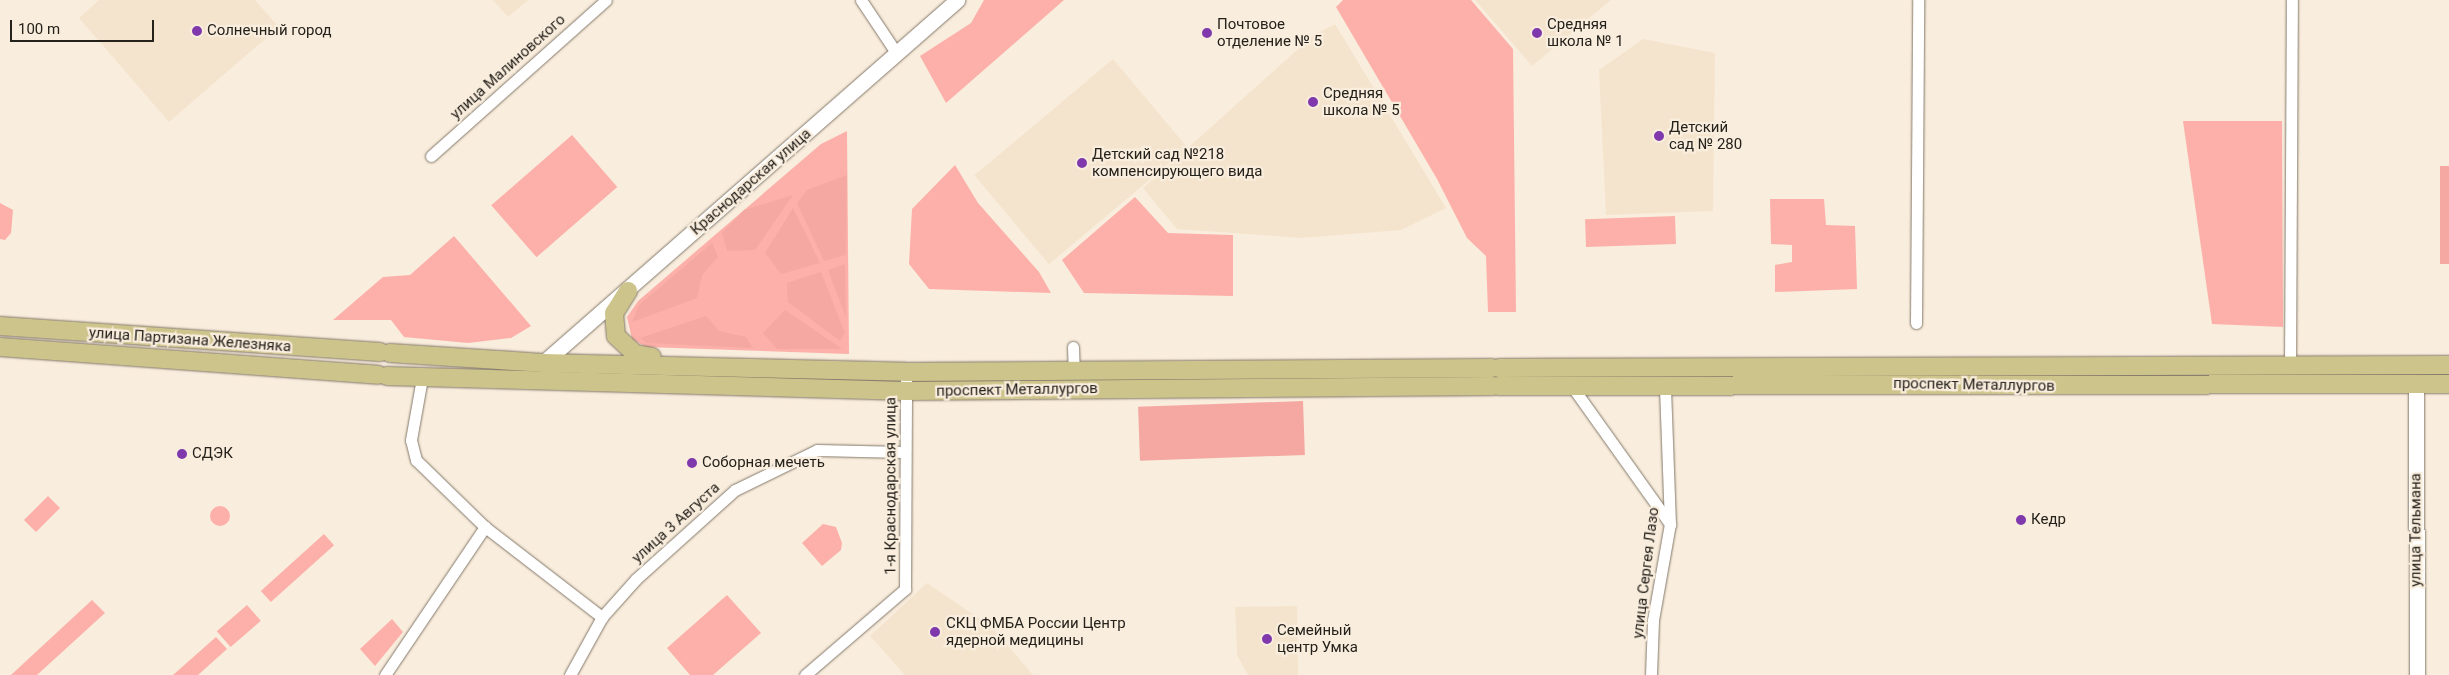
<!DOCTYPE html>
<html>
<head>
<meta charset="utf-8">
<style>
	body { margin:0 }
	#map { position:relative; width:2449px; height:675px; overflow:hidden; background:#f9eddd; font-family:Roboto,sans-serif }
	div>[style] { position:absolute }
	.built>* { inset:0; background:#f4e4cd; transform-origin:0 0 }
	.green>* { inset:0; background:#fcb0a9; transform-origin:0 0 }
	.round { border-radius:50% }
	.forest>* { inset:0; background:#f4a8a1; transform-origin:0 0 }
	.roads { filter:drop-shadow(0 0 1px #83786a) drop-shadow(0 0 1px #83786a) }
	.street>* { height:11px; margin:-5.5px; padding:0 5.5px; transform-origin:5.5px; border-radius:5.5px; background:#fff }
	.secondary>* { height:15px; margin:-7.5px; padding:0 7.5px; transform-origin:7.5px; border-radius:7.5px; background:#fff }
	.primary>* { height:18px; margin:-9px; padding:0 9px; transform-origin:9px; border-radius:9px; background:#cdc48b }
	.dots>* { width:14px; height:14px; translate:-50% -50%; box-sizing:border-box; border:2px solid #f9eddd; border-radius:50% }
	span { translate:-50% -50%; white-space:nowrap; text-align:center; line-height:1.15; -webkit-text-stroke:4.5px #f9eddd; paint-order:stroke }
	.poi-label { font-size:15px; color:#25211b }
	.left { translate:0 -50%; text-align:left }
	.street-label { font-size:15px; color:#25211b }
	.scale { position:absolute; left:10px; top:20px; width:144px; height:22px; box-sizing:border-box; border:2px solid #25211b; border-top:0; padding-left:6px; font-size:15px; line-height:18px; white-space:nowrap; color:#25211b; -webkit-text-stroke:4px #f9eddd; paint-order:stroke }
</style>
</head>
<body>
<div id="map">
	<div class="built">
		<div style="clip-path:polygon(99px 0,255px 0,279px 27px,169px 122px,79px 18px)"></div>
		<div style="clip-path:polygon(493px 0,528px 0,508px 17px)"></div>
		<div style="clip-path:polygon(1475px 0,1611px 0,1532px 66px)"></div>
		<div style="clip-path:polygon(1335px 24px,1446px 208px,1401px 230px,1302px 238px,1177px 229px,1143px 188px,1314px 35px)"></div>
		<div style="clip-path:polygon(1643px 39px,1715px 53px,1713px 211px,1606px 215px,1599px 70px)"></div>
		<div style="left:1113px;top:59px;width:116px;height:181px;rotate:50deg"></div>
		<div style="clip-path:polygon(927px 583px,993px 628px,1033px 675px,905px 675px,870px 636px)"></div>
		<div style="clip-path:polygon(1297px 606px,1298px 675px,1248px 675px,1237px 655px,1235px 607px)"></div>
	</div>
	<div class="green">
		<div style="clip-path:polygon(984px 0,1064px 0,946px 103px,920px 56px,971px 23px)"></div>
		<div style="clip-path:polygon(1343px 0,1471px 0,1513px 49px,1516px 312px,1488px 312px,1486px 256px,1467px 238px,1437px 179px,1336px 7px)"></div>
		<div style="clip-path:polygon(2183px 121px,2282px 121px,2283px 327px,2212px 324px)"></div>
		<div style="clip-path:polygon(847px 131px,849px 354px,646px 347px,632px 339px,627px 317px,638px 301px,821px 144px)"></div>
		<div style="left:572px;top:135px;width:69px;height:107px;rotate:49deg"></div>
		<div style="clip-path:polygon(955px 165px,978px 203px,1039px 272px,1051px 293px,929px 289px,909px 264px,912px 209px)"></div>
		<div style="clip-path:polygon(1135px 197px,1168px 233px,1233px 235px,1233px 296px,1084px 293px,1062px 260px)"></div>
		<div style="clip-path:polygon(1770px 199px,1824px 199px,1826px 225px,1855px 226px,1857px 289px,1775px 292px,1775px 265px,1792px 262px,1792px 245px,1771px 244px)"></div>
		<div style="clip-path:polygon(0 203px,13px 210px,11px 233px,5px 240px,0 239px)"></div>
		<div style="left:1675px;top:216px;width:28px;height:90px;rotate:88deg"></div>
		<div style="clip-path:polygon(454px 236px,531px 326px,511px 338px,468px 343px,404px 337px,391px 320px,333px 320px,383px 277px,410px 275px)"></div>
		<div style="left:48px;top:496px;width:17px;height:34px;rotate:45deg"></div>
		<div class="round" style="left:210px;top:506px;width:20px;height:20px"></div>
		<div style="clip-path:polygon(823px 524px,836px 527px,842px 543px,841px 550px,822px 566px,802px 543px)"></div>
		<div style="left:324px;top:534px;width:15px;height:85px;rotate:48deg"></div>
		<div style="clip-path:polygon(727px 595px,761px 633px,713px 675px,690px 675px,667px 648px)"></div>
		<div style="clip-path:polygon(92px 600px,105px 613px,37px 675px,11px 675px)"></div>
		<div style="left:247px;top:605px;width:21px;height:40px;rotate:49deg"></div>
		<div style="clip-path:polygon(392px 619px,403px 632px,375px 666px,360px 649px)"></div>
		<div style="clip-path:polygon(216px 637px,227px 649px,198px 675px,173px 675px)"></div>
	</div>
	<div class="forest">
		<div style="left:2440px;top:166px;width:9px;height:98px"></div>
		<div style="clip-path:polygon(847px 175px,846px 255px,824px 261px,797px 203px,807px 190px)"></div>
		<div style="clip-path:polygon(793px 195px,755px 250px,727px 251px,722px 233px,744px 210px)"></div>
		<div style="clip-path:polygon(793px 208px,820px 263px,781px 274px,765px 253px)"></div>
		<div style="clip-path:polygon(712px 243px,718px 257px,702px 275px,697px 298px,632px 322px,639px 305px)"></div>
		<div style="clip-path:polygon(845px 264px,846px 318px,828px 270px)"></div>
		<div style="clip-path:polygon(821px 272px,845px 333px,840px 341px,788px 302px,787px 283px)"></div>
		<div style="clip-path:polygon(785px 310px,842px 349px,777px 349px,763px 333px)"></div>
		<div style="clip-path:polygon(706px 316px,719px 331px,746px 337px,753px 348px,647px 343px,640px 338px)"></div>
		<div style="left:1303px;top:401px;width:54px;height:165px;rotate:88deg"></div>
	</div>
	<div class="roads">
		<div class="street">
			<div style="left:861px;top:0;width:65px;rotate:56.3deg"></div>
			<div style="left:431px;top:156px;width:234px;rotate:-41.7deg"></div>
			<div style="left:1916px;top:323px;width:323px;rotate:-89.6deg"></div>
			<div style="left:1073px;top:347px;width:24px;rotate:88deg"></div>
			<div style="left:2290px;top:365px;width:365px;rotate:-89.7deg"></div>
			<div style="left:422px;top:378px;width:63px;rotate:100.1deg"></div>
			<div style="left:411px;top:440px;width:21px;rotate:76deg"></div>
			<div style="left:416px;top:460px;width:96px;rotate:44.2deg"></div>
			<div style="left:485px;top:527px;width:148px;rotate:37.6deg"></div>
			<div style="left:1571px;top:385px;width:171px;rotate:54.5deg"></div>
			<div style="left:385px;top:675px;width:179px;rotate:-56deg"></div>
			<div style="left:570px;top:675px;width:66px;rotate:-61.1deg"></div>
			<div style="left:602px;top:617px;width:51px;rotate:-48.2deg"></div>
			<div style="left:636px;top:579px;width:133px;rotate:-42deg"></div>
			<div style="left:735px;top:490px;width:91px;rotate:-26deg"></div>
			<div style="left:817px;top:450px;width:87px;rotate:1.3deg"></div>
			<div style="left:805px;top:675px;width:132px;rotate:-40.7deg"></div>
			<div style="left:905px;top:589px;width:217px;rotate:-89.7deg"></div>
			<div style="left:1651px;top:675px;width:55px;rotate:-87.9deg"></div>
			<div style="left:1653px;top:620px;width:97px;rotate:-80deg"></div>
			<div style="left:1670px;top:524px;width:138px;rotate:-92.1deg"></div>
		</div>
		<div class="secondary">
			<div style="left:543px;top:363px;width:551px;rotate:-41.24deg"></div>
			<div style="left:2416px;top:384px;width:291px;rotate:89.8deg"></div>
		</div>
		<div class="primary">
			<div style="left:628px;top:291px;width:26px;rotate:122deg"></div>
			<div style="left:614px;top:313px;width:23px;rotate:85deg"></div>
			<div style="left:616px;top:336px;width:26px;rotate:43deg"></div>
			<div style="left:635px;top:354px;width:17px;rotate:10deg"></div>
			<div style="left:0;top:326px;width:381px;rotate:3.9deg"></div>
			<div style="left:0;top:347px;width:379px;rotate:4.2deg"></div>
			<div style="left:390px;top:353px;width:153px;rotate:3.7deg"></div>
			<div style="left:543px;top:363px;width:363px;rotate:1.4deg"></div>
			<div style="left:906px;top:372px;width:586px;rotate:-0.39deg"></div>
			<div style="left:1499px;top:368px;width:950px;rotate:-0.18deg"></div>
			<div style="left:387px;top:376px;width:519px;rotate:1.66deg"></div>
			<div style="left:906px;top:391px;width:587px;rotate:-0.49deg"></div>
			<div style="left:1498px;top:386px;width:951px;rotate:-0.12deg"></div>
		</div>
	</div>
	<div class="dots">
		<div style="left:197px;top:31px;background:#7f39ac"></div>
		<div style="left:1207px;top:33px;background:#7f39ac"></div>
		<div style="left:1537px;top:33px;background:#7f39ac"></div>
		<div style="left:1313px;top:102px;background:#7f39ac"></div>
		<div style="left:1659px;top:136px;background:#7f39ac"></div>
		<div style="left:1082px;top:163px;background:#7f39ac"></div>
		<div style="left:182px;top:454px;background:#7f39ac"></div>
		<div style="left:692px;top:463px;background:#7f39ac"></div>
		<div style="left:2021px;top:520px;background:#7f39ac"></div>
		<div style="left:935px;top:632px;background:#7f39ac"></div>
		<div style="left:1267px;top:639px;background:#7f39ac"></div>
	</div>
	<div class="poi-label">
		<span class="left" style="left:1217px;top:33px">Почтовое<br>отделение № 5</span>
		<span class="left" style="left:1547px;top:33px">Средняя<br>школа № 1</span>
		<span class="left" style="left:207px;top:31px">Солнечный город</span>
		<span class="left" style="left:1323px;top:102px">Средняя<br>школа № 5</span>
		<span class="left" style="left:1669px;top:136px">Детский<br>сад № 280</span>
		<span class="left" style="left:1092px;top:163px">Детский сад №218<br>компенсирующего вида</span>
		<span class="left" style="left:192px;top:454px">СДЭК</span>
		<span class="left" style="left:702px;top:463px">Соборная мечеть</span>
		<span class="left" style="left:2031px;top:520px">Кедр</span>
		<span class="left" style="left:946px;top:632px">СКЦ ФМБА России Центр<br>ядерной медицины</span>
		<span class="left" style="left:1277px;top:639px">Семейный<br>центр Умка</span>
	</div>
	<div class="street-label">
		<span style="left:508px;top:67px;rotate:-42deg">улица Малиновского</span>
		<span style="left:751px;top:182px;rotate:-41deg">Краснодарская улица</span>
		<span style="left:190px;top:340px;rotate:4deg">улица Партизана Железняка</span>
		<span style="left:1974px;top:385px;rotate:1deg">проспект Металлургов</span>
		<span style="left:1017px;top:390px;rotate:-1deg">проспект Металлургов</span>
		<span style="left:891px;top:486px;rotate:-90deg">1-я Краснодарская улица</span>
		<span style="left:676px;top:523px;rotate:-42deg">улица 3 Августа</span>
		<span style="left:2416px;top:530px;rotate:-90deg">улица Тельмана</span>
		<span style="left:1646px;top:573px;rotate:-83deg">улица Сергея Лазо</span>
	</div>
	<div class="scale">100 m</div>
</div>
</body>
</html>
